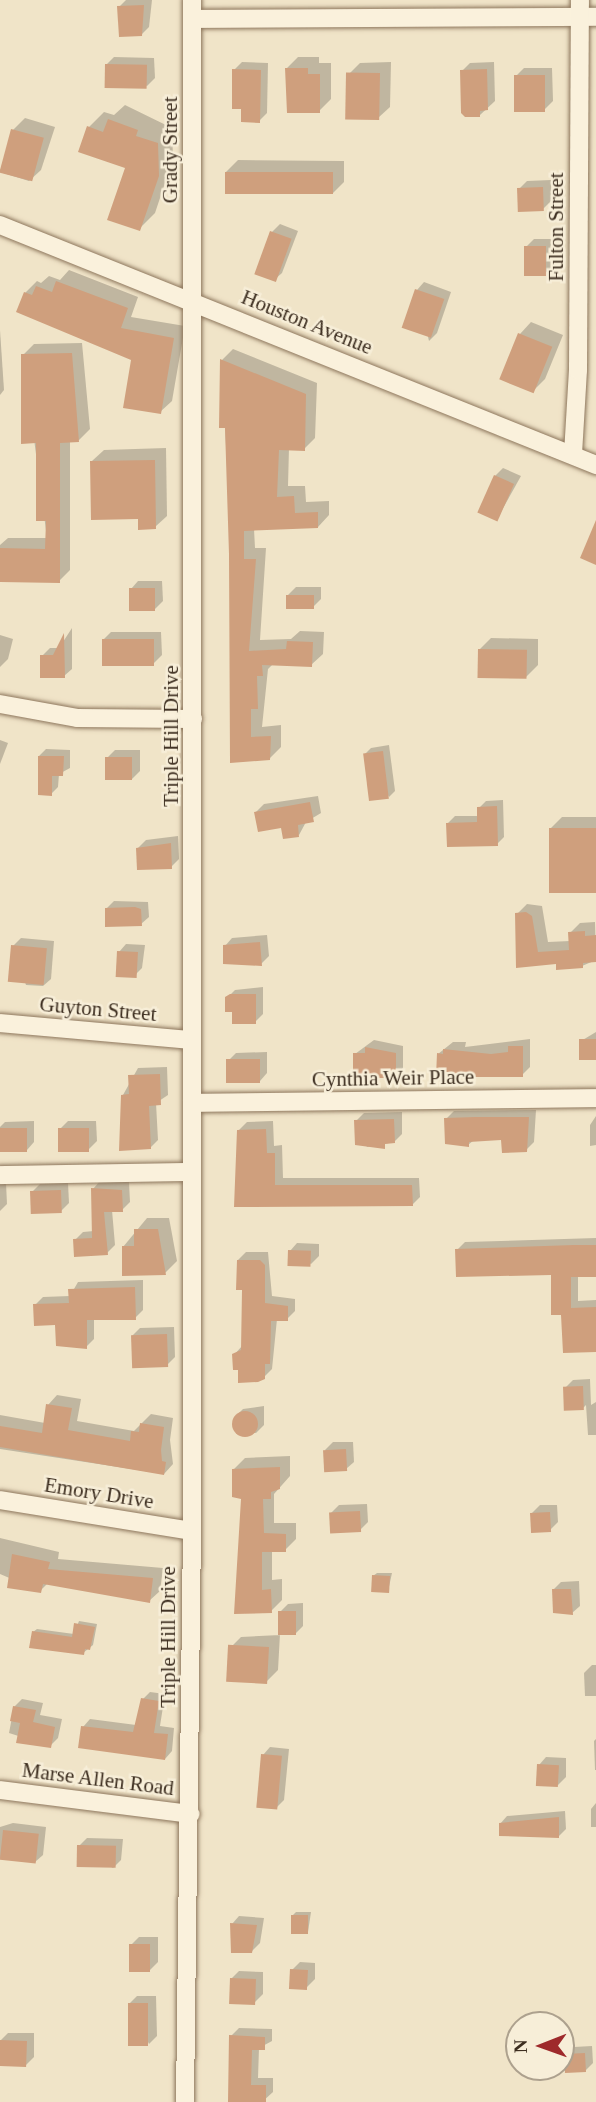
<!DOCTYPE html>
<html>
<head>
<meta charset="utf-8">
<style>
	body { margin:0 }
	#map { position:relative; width:596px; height:2102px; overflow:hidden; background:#f0e4c8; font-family:Georgia,serif }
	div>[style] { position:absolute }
	.shadow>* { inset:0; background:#0003 }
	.building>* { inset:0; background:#cf9f7d; transform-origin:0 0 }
	.round { border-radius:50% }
	.roads { filter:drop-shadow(0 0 2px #8d765c) drop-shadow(0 0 2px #8d765c) }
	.minor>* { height:18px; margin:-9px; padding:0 9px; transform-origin:9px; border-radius:9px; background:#faf1dc }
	span { translate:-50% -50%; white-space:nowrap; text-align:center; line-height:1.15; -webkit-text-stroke:5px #f7eed8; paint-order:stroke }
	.street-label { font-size:21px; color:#3d2e20 }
	.north { position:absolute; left:505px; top:2011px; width:70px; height:70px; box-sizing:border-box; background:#f7eed8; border:2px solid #ada18e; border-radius:50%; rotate:269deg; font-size:19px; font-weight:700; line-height:28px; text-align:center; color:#3d2e20 }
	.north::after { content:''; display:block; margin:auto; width:24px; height:32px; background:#9e2a2b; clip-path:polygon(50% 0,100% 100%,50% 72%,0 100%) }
</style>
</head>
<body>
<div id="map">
	<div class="shadow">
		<div style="clip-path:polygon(126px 0,152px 0,149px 27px,141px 35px,119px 7px)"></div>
		<div style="clip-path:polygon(114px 57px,154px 58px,155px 78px,147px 86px,106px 65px)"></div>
		<div style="clip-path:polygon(298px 57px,319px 57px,319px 63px,331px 63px,331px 99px,319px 111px,286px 69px)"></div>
		<div style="clip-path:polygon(242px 62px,268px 63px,267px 113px,259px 121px,243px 107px,234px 70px)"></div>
		<div style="clip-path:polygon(391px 62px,390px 107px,378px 118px,348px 75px,360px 63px)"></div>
		<div style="clip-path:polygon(494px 62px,495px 101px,480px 115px,462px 71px,470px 63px)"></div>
		<div style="clip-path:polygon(524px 68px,552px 68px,553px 101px,545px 109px,516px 76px)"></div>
		<div style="clip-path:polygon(125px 105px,172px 128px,173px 159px,155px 213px,139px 229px,127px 167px,89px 127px,104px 112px,114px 115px)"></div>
		<div style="clip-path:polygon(25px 118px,55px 127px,41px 170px,29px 181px,0 172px,13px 130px)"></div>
		<div style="clip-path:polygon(238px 160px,344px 161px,344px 182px,332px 194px,226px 172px)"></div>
		<div style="clip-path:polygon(551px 180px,551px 201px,543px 209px,519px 189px,527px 181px)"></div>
		<div style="clip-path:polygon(280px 224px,298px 231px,282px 273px,274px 280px,272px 232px)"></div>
		<div style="clip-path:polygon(534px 239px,553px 239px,552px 267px,544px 274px,526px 247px)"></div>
		<div style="clip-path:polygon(69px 270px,138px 297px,131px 317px,185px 326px,172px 401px,160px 412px,133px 359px,25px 293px,37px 281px,41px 283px,49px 276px,60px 280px)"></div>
		<div style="clip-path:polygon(424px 282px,451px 292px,437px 333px,429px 341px,417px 290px)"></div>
		<div style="clip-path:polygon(531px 322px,563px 335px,545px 379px,533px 391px,520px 334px)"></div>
		<div style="clip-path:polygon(0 330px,4px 390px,0 395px)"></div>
		<div style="clip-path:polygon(82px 343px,90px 429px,79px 440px,70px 441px,70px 570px,59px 581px,0 581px,0 545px,8px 538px,47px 538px,23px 355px,34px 344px)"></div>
		<div style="clip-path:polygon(233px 349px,317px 383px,315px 438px,304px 449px,289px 448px,288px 486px,305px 486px,306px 502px,329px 501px,329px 515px,318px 527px,254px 529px,255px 548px,266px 548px,260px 640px,291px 639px,300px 631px,324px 632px,323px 654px,311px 665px,273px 664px,268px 669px,262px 727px,281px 725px,281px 747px,269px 759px,232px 761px,231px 554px,222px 360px)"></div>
		<div style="clip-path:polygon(166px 448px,167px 516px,155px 527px,139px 517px,92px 461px,104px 450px)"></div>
		<div style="clip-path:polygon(503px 468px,521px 476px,497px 519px,495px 476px)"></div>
		<div style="clip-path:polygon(138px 581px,162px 581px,163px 601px,155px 609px,131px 589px)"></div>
		<div style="clip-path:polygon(296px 587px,321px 587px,321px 599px,313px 607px,288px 595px)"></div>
		<div style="clip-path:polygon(72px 628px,72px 669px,64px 676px,42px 656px,50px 648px,59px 648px)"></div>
		<div style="clip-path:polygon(111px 632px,161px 632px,162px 655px,154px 663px,103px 640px)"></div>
		<div style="clip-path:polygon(0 635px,13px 639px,8px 659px,0 667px)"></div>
		<div style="clip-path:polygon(491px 638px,538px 639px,538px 665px,526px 677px,479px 650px)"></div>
		<div style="clip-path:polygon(0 740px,8px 743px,0 764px)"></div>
		<div style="clip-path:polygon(389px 745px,395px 791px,389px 797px,365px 754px,371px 748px)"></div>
		<div style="clip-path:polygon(46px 749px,70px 750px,70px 768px,59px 774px,58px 787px,51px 794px,39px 756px)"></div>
		<div style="clip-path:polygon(115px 750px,140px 750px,140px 771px,132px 779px,107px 758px)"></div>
		<div style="clip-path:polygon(318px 796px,321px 813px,306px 822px,299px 835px,256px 812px,264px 804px)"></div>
		<div style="clip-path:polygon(503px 800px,504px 837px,497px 844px,448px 823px,455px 816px,479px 816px,479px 808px,486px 801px)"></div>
		<div style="clip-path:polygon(562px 817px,596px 817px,596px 887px,592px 891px,550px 829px)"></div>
		<div style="clip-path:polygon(178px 836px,179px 859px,171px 867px,138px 848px,146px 840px)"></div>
		<div style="clip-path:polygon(114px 901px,148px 902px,149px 917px,141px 924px,106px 909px)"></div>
		<div style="clip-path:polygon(527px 904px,542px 906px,548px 942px,570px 941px,570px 933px,580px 923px,595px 922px,596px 960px,582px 966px,558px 962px,517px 966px,517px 914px)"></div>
		<div style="clip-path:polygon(267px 935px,269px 956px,261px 964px,225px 946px,232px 938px)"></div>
		<div style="clip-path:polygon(21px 938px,54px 941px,51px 979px,43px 986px,26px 985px,13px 946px)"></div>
		<div style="clip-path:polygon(126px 944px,145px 945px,142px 968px,134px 976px,119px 952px)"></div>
		<div style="clip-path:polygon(263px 987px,263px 1014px,255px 1022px,233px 1010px,227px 998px,235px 990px)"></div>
		<div style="clip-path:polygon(596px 1032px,596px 1058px,581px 1041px)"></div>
		<div style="clip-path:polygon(530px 1039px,530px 1067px,522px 1075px,438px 1054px,453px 1042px,466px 1042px,465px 1047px)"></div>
		<div style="clip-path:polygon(374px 1040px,403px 1046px,403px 1068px,395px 1076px,355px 1054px)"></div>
		<div style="clip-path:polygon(267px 1052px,267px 1073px,260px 1081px,228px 1061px,236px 1053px)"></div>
		<div style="clip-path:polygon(167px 1067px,168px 1095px,156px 1103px,158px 1140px,150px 1148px,123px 1095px,138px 1068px)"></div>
		<div style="clip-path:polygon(536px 1110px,534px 1142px,526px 1150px,503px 1139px,474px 1140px,468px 1145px,446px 1119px,454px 1111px)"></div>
		<div style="clip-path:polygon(402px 1112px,402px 1134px,394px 1142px,367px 1147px,356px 1121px,364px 1113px)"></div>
		<div style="clip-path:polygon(596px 1116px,596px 1209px,596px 1145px,590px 1146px,590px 1125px)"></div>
		<div style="clip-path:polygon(34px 1121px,34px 1142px,27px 1150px,0 1151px,0 1127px,5px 1122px)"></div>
		<div style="clip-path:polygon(68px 1121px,96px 1121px,97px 1141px,89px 1149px,60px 1129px)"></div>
		<div style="clip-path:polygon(273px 1121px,274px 1146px,282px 1145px,283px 1178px,419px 1178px,420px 1197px,412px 1205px,236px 1205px,239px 1130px,247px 1122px)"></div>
		<div style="clip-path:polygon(100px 1181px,129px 1182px,130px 1202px,122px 1210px,112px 1210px,115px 1245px,107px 1253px,75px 1240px,83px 1232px,94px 1231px,93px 1189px)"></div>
		<div style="clip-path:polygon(0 1183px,6px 1183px,7px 1204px,0 1211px)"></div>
		<div style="clip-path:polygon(68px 1183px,69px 1203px,61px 1211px,32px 1192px,40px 1184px)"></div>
		<div style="clip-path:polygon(147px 1218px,169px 1218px,177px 1261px,165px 1273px,123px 1247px)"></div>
		<div style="clip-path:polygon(596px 1238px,596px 1276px,578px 1276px,578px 1301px,596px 1300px,596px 1375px,596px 1350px,563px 1314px,553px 1274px,457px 1250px,465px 1242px)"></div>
		<div style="clip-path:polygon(297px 1243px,319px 1244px,319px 1256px,311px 1264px,290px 1251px)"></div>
		<div style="clip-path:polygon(246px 1252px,268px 1252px,272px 1296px,295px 1299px,295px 1311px,287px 1319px,277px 1319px,272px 1369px,264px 1377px,240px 1368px,234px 1355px,242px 1346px,244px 1288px,238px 1260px)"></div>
		<div style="clip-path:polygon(143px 1280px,143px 1310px,135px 1318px,94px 1319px,94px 1339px,86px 1347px,35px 1305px,43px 1297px,70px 1296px,78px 1282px)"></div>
		<div style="clip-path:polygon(174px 1327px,175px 1357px,167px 1365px,132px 1336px,140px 1328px)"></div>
		<div style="clip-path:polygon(590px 1379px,591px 1405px,596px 1402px,596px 1435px,588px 1435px,586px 1405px,583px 1408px,565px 1388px,573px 1380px)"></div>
		<div style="clip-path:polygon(57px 1395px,81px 1399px,77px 1421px,134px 1431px,151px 1414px,173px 1418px,170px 1440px,173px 1464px,164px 1474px,0 1449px,0 1415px,45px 1423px,48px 1405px)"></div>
		<div style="clip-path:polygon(264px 1406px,264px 1425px,256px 1433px,234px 1431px,235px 1417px,243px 1409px)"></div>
		<div style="clip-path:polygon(333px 1442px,353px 1442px,354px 1462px,346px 1469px,325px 1450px)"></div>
		<div style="clip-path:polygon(290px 1456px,290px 1476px,274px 1494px,274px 1523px,296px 1523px,296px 1539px,285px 1550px,272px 1550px,272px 1580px,282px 1579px,282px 1600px,271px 1611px,236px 1612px,243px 1498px,234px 1469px,245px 1458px)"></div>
		<div style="clip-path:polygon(367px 1504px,368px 1522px,360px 1530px,331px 1513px,339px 1505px)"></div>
		<div style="clip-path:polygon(540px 1505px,557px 1505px,558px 1522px,550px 1530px,532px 1513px)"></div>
		<div style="clip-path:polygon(0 1538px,59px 1552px,58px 1559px,163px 1568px,160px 1591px,149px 1601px,48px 1583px,40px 1591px,0 1574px)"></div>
		<div style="clip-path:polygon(377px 1573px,392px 1573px,388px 1591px,373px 1576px)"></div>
		<div style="clip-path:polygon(579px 1581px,580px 1606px,572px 1613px,553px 1590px,561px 1582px)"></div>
		<div style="clip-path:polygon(303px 1603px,303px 1626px,296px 1633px,280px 1634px,278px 1670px,266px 1682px,229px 1649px,241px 1637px,280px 1635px,280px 1612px,288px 1604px)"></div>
		<div style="clip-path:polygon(79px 1621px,97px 1624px,93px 1645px,83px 1653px,33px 1632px,37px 1629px,74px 1634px)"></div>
		<div style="clip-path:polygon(592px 1665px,596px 1665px,596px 1696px,585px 1696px,584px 1673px)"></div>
		<div style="clip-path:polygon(150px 1692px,165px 1694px,160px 1726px,174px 1728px,172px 1751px,165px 1759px,83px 1727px,90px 1719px,136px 1725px,143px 1699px)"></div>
		<div style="clip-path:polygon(22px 1699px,43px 1703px,40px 1715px,62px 1719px,58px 1738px,50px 1746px,9px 1733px,14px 1707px)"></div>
		<div style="clip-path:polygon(596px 1739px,596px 1770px,595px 1770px,594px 1741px)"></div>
		<div style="clip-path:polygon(270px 1747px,289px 1749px,284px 1800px,276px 1808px,263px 1755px)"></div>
		<div style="clip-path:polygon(546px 1757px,566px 1758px,566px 1777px,558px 1785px,539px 1765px)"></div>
		<div style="clip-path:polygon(596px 1803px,596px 1827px,591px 1827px,591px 1809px)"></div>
		<div style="clip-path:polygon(565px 1811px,566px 1829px,559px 1836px,500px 1824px,507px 1816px)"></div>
		<div style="clip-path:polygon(13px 1823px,46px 1827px,43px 1855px,35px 1862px,0 1858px,0 1827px)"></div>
		<div style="clip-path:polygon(87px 1838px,123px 1839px,121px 1860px,113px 1868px,79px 1846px)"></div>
		<div style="clip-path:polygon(296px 1912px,311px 1912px,308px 1932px,293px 1915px)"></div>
		<div style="clip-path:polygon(239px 1916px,264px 1918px,260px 1943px,252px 1951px,232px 1924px)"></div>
		<div style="clip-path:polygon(139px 1937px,158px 1937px,158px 1962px,150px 1970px,131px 1945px)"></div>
		<div style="clip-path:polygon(300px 1962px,315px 1963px,315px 1979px,307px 1987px,292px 1970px)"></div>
		<div style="clip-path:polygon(239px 1971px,263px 1972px,263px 1994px,255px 2002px,231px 1979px)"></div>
		<div style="clip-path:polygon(137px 1996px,156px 1996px,157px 2036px,149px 2044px,129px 2004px)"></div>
		<div style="clip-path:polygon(239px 2028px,272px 2029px,272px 2041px,259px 2048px,258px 2078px,273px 2078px,273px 2092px,262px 2102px,229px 2102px,231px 2036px)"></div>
		<div style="clip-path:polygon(8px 2033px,34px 2033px,34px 2057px,26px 2065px,0 2065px,0 2041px)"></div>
		<div style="clip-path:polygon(592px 2046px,593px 2063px,585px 2071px,566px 2055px,574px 2047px)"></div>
	</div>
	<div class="building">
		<div style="clip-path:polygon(144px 5px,142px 36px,119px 37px,117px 6px)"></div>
		<div style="left:105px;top:64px;width:42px;height:24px;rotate:1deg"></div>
		<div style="clip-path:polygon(285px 68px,308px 68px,308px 74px,320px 74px,320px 113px,287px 113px)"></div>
		<div style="clip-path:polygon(232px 69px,261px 70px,260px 123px,241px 122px,241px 109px,232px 109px)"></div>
		<div style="clip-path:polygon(487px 69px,488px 110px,480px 111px,480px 117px,465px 117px,461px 113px,460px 70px)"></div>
		<div style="left:380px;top:73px;width:47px;height:34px;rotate:91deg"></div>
		<div style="left:514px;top:75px;width:31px;height:37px"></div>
		<div style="clip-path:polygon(108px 119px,138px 130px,136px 136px,158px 143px,159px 176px,140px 231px,107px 220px,125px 168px,78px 152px,87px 126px,103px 132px)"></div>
		<div style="left:11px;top:129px;width:34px;height:45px;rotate:15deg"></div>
		<div style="left:225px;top:172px;width:108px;height:22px"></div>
		<div style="left:543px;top:187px;width:24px;height:26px;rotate:88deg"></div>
		<div style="left:270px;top:231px;width:23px;height:46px;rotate:20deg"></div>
		<div style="left:524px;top:246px;width:22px;height:30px"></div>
		<div style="clip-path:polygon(56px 281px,128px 308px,121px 328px,174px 338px,161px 414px,123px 408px,131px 360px,16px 312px,24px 292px,32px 295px,36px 286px,52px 292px)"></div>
		<div style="left:415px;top:289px;width:31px;height:41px;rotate:19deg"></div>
		<div style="left:518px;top:333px;width:37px;height:50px;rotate:22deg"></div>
		<div style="clip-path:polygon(72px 353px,79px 442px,60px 443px,60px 583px,0 582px,0 548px,45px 549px,46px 521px,36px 521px,36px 443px,21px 444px,21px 354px)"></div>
		<div style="clip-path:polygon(220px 359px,306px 394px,305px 451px,279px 450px,277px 497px,294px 496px,295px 513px,318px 512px,318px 528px,244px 531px,244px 559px,256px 559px,249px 651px,286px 649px,287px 641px,313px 642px,312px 667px,262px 665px,263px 676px,257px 676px,258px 709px,251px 709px,251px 737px,271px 736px,270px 760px,230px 763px,229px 554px,225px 428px,219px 428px)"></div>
		<div style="clip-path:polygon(155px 460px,156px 529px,138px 530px,138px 519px,91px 520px,90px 461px)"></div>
		<div style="left:494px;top:475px;width:22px;height:41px;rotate:24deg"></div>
		<div style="clip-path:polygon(596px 520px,596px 565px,580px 558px)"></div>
		<div style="left:129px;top:588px;width:26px;height:23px"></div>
		<div style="left:286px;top:595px;width:28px;height:14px"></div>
		<div style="clip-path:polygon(64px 633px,65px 678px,40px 678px,40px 655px,53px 655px)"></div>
		<div style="left:102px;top:639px;width:52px;height:27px"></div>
		<div style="left:478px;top:649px;width:49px;height:29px;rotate:1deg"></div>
		<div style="left:383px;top:751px;width:48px;height:20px;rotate:83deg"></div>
		<div style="clip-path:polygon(38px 756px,64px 756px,63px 776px,52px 776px,52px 796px,38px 795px)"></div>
		<div style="left:132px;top:757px;width:23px;height:27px;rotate:90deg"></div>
		<div style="clip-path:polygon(310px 802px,314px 822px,298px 825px,299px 837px,283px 839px,281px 828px,258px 832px,254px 812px)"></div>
		<div style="clip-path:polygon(497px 806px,498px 846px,447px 847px,446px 823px,477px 822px,477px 807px)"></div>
		<div style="left:549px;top:828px;width:47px;height:65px"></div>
		<div style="clip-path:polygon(171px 843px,172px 869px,137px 870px,136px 848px)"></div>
		<div style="clip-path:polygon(135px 907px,141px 909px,142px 926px,105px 927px,105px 908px)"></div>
		<div style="clip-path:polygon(526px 912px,532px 916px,538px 952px,569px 950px,568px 932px,585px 931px,585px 936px,596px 935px,596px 962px,583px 963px,583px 968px,556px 970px,556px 964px,516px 968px,515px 913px)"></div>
		<div style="clip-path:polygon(260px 942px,262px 966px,223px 964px,223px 945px)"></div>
		<div style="left:11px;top:945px;width:36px;height:37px;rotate:5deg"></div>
		<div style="left:117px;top:951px;width:21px;height:26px;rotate:3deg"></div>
		<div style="clip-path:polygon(230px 994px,256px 994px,256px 1024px,232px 1024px,232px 1012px,225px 1012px,225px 997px)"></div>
		<div style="left:596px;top:1039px;width:21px;height:17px;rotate:90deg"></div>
		<div style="clip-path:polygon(508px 1046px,523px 1046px,523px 1077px,436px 1077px,437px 1053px,443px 1054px,443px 1049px,491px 1054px,508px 1052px)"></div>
		<div style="clip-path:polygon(365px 1047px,396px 1053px,396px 1078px,353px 1078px,353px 1053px,365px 1053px)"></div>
		<div style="left:260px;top:1059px;width:24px;height:34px;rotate:90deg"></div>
		<div style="clip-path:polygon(160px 1074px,161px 1105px,149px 1106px,151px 1149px,119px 1151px,121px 1095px,129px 1094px,128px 1075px)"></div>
		<div style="clip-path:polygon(475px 1117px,529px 1117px,527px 1152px,502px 1153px,501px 1140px,469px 1142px,469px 1147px,445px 1144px,444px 1118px)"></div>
		<div style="clip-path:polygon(394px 1119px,395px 1143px,385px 1144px,385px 1149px,355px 1145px,354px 1120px)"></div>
		<div style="left:27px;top:1128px;width:24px;height:27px;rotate:90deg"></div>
		<div style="left:58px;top:1128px;width:31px;height:24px"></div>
		<div style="clip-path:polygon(266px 1129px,267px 1153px,275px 1153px,275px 1185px,412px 1185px,413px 1206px,234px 1207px,237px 1130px)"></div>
		<div style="clip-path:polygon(91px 1188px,122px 1190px,123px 1212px,104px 1212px,108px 1255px,74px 1257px,73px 1239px,92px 1238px)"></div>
		<div style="left:61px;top:1190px;width:23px;height:31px;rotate:88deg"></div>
		<div style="clip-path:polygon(134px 1229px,158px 1229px,166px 1275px,122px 1276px,122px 1246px,134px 1246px)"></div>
		<div style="clip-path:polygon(574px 1245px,596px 1245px,596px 1277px,571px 1277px,571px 1308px,596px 1307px,596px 1352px,563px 1353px,561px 1315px,551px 1315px,551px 1275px,456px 1277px,455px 1249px)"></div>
		<div style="left:288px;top:1250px;width:23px;height:16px;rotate:2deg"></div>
		<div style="clip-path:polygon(237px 1260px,260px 1260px,265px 1265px,265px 1303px,288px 1306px,288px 1321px,271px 1321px,270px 1364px,265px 1364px,265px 1379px,258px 1382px,238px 1383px,238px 1370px,233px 1370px,232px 1354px,241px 1350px,242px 1290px,236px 1290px)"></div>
		<div style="clip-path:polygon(135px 1287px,136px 1320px,87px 1320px,87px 1349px,56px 1346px,55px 1325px,34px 1326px,33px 1304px,69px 1303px,68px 1289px)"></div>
		<div style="left:167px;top:1334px;width:33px;height:36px;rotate:88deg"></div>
		<div style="left:583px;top:1386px;width:24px;height:20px;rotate:88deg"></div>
		<div style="clip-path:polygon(46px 1404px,72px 1408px,68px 1430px,130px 1441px,131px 1431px,139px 1432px,140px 1423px,164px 1427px,161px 1450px,162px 1461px,166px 1462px,164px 1475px,0 1447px,0 1426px,42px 1433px)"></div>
		<div class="round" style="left:232px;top:1411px;width:26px;height:26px"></div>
		<div style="left:346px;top:1449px;width:22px;height:23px;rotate:87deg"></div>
		<div style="clip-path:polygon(280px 1467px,280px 1489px,271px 1492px,271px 1499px,263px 1499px,264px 1533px,286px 1534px,286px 1552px,262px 1552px,262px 1590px,271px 1589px,272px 1613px,234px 1614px,241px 1499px,232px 1497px,232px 1469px)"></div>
		<div style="left:360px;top:1511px;width:21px;height:31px;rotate:87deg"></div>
		<div style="left:550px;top:1512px;width:20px;height:20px;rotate:87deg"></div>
		<div style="clip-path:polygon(12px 1554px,50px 1562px,48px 1569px,153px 1578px,150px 1603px,43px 1584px,41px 1593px,7px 1588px)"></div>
		<div style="left:372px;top:1575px;width:18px;height:17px;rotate:3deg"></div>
		<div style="clip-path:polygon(552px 1589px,571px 1589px,573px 1615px,553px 1613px)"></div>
		<div style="left:278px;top:1611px;width:18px;height:24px"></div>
		<div style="clip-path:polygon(74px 1623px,95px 1627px,90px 1650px,85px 1649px,84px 1655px,29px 1648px,32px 1631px,72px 1637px)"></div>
		<div style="left:269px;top:1647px;width:37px;height:41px;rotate:93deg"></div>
		<div style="clip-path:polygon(141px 1698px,159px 1701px,154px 1733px,168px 1734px,165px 1760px,78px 1748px,81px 1726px,133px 1732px)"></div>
		<div style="clip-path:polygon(13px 1706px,36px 1710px,33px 1722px,55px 1727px,51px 1748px,16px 1743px,20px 1723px,10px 1721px)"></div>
		<div style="left:261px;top:1754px;width:21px;height:54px;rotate:5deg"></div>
		<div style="left:537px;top:1764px;width:22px;height:22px;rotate:3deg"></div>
		<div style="clip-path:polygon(559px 1817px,559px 1838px,499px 1836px,499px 1823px)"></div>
		<div style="left:3px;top:1830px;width:36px;height:30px;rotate:6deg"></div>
		<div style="left:77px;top:1845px;width:39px;height:22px;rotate:1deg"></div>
		<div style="left:291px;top:1915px;width:17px;height:19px"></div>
		<div style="clip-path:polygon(230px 1923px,257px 1925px,252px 1953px,231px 1953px)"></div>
		<div style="left:129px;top:1944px;width:21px;height:28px"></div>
		<div style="left:290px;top:1969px;width:18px;height:20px;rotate:3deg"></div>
		<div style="left:230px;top:1978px;width:26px;height:26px;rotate:2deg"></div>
		<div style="left:128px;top:2003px;width:20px;height:43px"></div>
		<div style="clip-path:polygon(229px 2035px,265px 2037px,265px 2050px,252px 2050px,251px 2085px,266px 2085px,266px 2102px,228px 2102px)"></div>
		<div style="left:0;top:2040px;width:27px;height:26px;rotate:2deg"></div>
		<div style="left:585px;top:2053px;width:19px;height:21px;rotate:87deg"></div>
	</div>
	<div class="roads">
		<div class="minor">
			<div style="left:192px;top:19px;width:404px;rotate:-0.3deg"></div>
			<div style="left:0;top:225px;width:643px;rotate:21.93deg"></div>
			<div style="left:573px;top:454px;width:84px;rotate:-86.6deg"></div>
			<div style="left:578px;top:370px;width:370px;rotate:-89.7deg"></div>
			<div style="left:0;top:704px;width:78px;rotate:10.3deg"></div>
			<div style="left:77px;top:718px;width:116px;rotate:0.5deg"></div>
			<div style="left:0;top:1023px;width:192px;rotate:5.1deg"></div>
			<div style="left:192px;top:1103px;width:404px;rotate:-0.7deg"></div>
			<div style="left:0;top:1175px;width:191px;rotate:-0.9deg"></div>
			<div style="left:0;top:1500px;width:194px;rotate:9.2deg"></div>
			<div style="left:0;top:1790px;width:192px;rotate:7.2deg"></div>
			<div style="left:185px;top:2102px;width:571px;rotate:-89.3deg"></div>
			<div style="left:192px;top:1531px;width:1531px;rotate:-90deg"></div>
		</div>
	</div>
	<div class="street-label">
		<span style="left:170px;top:150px;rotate:-90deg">Grady Street</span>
		<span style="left:556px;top:227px;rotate:-90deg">Fulton Street</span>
		<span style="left:307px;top:322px;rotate:22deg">Houston Avenue</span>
		<span style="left:171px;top:736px;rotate:-90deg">Triple Hill Drive</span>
		<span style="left:98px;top:1009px;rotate:5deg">Guyton Street</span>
		<span style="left:393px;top:1078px;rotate:-1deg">Cynthia Weir Place</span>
		<span style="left:99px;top:1493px;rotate:9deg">Emory Drive</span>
		<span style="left:168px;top:1637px;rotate:-90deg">Triple Hill Drive</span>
		<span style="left:98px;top:1779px;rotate:7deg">Marse Allen Road</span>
	</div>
	<div class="north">N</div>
</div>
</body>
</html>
